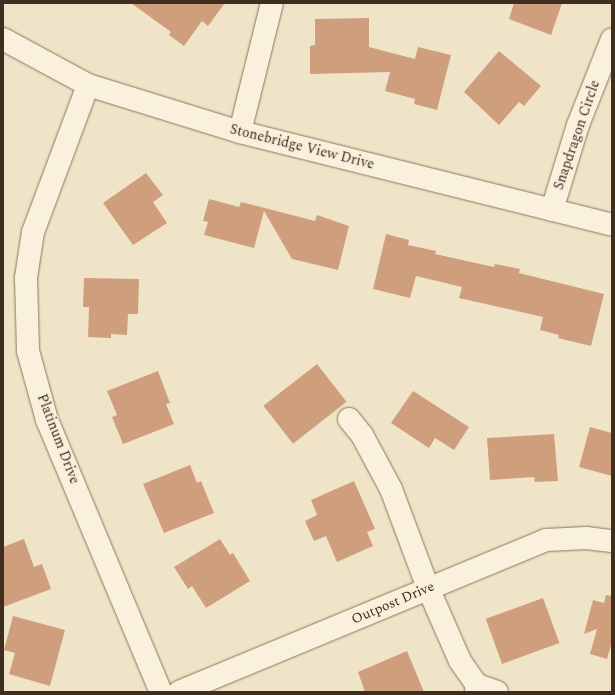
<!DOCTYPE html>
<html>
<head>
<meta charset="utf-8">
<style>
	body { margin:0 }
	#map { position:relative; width:615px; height:695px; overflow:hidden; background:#f0e4c8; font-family:Spectral,serif }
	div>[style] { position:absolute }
	.building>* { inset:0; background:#cf9f7d; transform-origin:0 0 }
	.roads { filter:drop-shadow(0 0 1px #8d765c) drop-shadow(0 0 1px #8d765c) }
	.minor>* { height:22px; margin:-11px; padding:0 11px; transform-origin:11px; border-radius:11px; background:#faf1dc }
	span { translate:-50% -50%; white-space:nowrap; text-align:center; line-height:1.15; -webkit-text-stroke:3px #f7eed8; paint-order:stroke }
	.street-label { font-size:14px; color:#3d2e20 }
	.frame { position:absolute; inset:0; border:4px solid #3d2e20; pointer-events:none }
</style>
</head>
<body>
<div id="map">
	<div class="building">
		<div style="clip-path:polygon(131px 3px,225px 3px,208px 26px,202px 21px,184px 46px,169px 35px,171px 32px)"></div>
		<div style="clip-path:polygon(514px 3px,562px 3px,551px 35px,509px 19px)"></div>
		<div style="clip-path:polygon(369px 18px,369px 47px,415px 59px,418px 47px,451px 55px,437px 110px,414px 104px,415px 99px,385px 91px,390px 72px,310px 74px,310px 46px,315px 45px,315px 19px)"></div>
		<div style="clip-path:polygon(499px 51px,541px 86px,524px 106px,519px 102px,499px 125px,464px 92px)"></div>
		<div style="clip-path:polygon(146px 173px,163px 195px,153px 202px,167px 223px,133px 245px,103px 203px)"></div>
		<div style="clip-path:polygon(209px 199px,239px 207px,241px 202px,315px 221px,317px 215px,349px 226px,338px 270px,292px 259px,264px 211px,254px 248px,204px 235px,208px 222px,203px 221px)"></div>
		<div style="clip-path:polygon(386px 234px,409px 240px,408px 245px,436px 251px,435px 254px,494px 267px,495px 264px,520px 269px,519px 273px,604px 294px,591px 346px,558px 338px,559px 335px,540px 330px,543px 317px,459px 298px,462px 287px,416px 276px,410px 298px,373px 289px)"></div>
		<div style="clip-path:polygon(84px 278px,139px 279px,138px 314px,128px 314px,127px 335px,111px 334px,111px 338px,88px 337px,89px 307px,83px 307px)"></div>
		<div style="left:317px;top:364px;width:48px;height:68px;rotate:52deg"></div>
		<div style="clip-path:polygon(158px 371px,170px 403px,166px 404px,174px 424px,123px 444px,112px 417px,117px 415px,107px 391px)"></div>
		<div style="clip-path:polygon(413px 391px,469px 427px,454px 450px,435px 438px,429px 448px,391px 423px)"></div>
		<div style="clip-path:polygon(590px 427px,612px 433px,612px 476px,579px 467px)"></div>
		<div style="clip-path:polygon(554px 434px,558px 481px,535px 482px,534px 477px,490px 480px,487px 438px)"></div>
		<div style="clip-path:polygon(190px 465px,197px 483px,201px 481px,214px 513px,164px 533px,143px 484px)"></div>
		<div style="clip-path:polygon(354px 481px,375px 529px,367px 532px,373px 546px,337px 562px,326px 536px,314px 541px,305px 521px,317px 515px,311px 500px)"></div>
		<div style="clip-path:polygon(24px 539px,34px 567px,42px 564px,51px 589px,3px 607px,3px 547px)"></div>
		<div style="clip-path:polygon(220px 539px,230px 555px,233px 553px,250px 581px,206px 608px,192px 586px,188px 589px,174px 567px)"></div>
		<div style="clip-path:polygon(606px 595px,612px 596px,612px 642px,607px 659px,590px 654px,597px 629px,584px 634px,593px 600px,604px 603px)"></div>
		<div style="left:543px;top:598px;width:48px;height:61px;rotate:70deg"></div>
		<div style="clip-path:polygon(13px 616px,65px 630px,50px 686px,9px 674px,15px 653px,4px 650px)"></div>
		<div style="clip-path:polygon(407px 651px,424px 692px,365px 692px,358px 672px)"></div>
	</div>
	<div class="roads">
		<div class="minor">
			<div style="left:3px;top:39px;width:97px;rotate:28.4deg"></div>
			<div style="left:88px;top:85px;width:159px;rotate:17.2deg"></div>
			<div style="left:240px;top:132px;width:383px;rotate:14deg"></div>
			<div style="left:88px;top:85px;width:157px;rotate:110.5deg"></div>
			<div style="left:33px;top:232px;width:47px;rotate:98.7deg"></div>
			<div style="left:26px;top:278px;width:73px;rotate:88.4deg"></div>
			<div style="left:28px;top:351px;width:72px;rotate:74.6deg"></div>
			<div style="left:47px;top:420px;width:295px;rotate:67.3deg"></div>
			<div style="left:240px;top:132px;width:133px;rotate:-76.1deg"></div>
			<div style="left:552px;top:210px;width:89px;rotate:-73deg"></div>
			<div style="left:578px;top:125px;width:92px;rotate:-68.4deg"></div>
			<div style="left:349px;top:419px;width:21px;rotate:51deg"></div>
			<div style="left:362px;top:435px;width:61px;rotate:61.8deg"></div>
			<div style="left:391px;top:489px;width:106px;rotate:69.5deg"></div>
			<div style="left:428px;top:588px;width:80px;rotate:66.3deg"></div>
			<div style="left:460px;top:661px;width:29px;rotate:55deg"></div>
			<div style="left:477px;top:685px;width:7px;rotate:98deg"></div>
			<div style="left:477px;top:685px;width:21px;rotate:19deg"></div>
			<div style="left:179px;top:692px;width:397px;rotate:-22.5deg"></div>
			<div style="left:546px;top:540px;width:40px;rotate:-2.9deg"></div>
			<div style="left:586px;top:538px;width:26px;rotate:7deg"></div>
		</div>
	</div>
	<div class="street-label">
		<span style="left:577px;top:135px;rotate:-71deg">Snapdragon Circle</span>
		<span style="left:302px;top:147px;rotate:14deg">Stonebridge View Drive</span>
		<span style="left:58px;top:439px;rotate:69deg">Platinum Drive</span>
		<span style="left:393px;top:603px;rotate:-23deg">Outpost Drive</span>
	</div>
	<div class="frame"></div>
</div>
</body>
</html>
